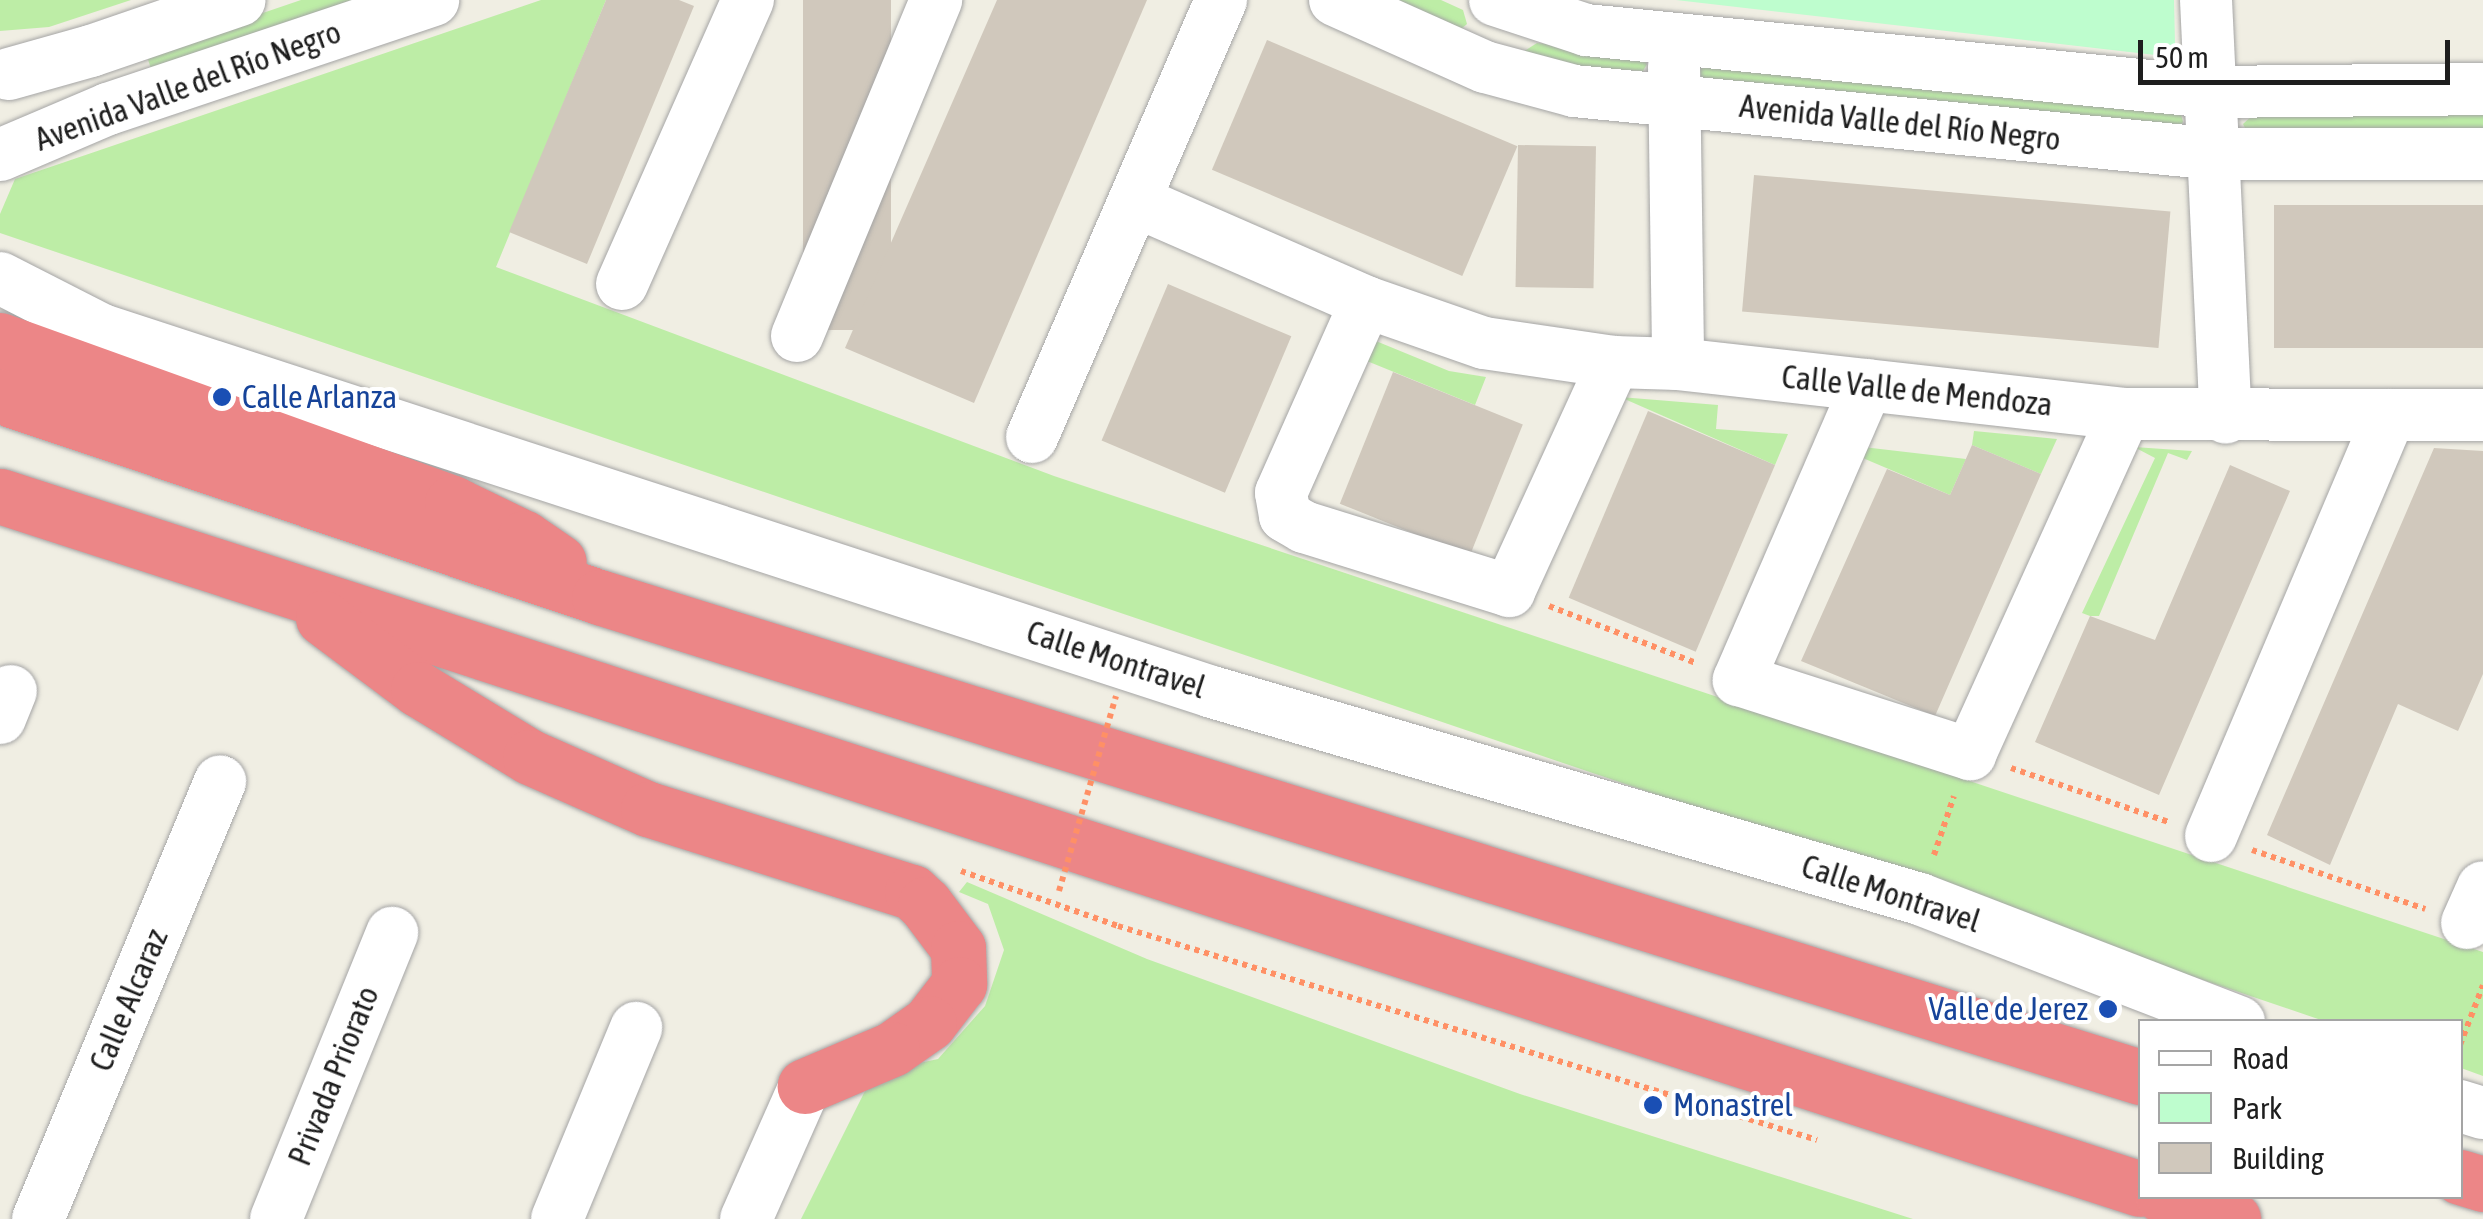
<!DOCTYPE html>
<html>
<head>
<meta charset="utf-8">
<style>
	body { margin:0 }
	#map { position:relative; width:2483px; height:1219px; overflow:hidden; background:#f0eee3; font-family:"Asap Condensed",sans-serif }
	div>[style] { position:absolute }
	.grass>* { inset:0; background:#bdeda6 }
	.park>* { inset:0; background:#befdce }
	.building>* { inset:0; background:#d0c8bc; transform-origin:0 0 }
	.path>* { height:6px; margin-top:-3px; transform-origin:0; background:repeating-linear-gradient(90deg,#ff9065 0 5px,transparent 0 10px) }
	.roads { filter:drop-shadow(0 0 2px #a5a5a5) drop-shadow(0 0 2px #a5a5a5) }
	.minor>* { height:52px; margin:-26px; padding:0 26px; transform-origin:26px; border-radius:26px; background:#fff }
	.highway>* { height:55px; margin:-27.5px; padding:0 27.5px; transform-origin:27.5px; border-radius:27.5px; background:#ec8687 }
	.path-bridge>* { height:6px; margin-top:-3px; transform-origin:0; background:repeating-linear-gradient(90deg,#ff9065 0 5px,transparent 0 10px) }
	.dots>* { width:28px; height:28px; translate:-50% -50%; box-sizing:border-box; border:5px solid #fff; border-radius:50% }
	span { translate:-50% -50%; white-space:nowrap; text-align:center; line-height:1.15; -webkit-text-stroke:8px #fff; paint-order:stroke }
	.street-label { font-size:32px; color:#1e1e1e }
	.transit-label { font-size:32px; color:#164399 }
	.left { translate:0 -50%; text-align:left }
	.right { translate:-100% -50%; text-align:right }
	.legend { position:absolute; left:2138px; top:1019px; width:325px; height:180px; box-sizing:border-box; background:#fff; border:2px solid #a5a5a5; margin:0; padding:12px 18px; list-style:none; font-size:30px; color:#1e1e1e }
	.legend li { display:flex; align-items:center; gap:20px; height:50px }
	.legend b { width:50px; border:2px solid #a5a5a5 }
	.scale { position:absolute; left:2138px; top:40px; width:312px; height:45px; box-sizing:border-box; border:5px solid #1e1e1e; border-top:0; padding-left:12px; font-size:30px; line-height:35px; white-space:nowrap; color:#1e1e1e; -webkit-text-stroke:8px #fff; paint-order:stroke }
</style>
</head>
<body>
<div id="map">
	<div class="grass">
		<div style="clip-path:polygon(0 0,131px 0,49px 27px,0 31px)"></div>
		<div style="clip-path:polygon(301px 0,366px 0,152px 72px,146px 53px)"></div>
		<div style="clip-path:polygon(541px 0,606px 0,496px 267px,1054px 476px,2483px 952px,2483px 1076px,2461px 1068px,2460px 1022px,2324px 1021px,0 233px,0 214px,15px 179px)"></div>
		<div style="clip-path:polygon(1385px 0,1441px 0,1463px 10px,1467px 24px,1461px 29px)"></div>
		<div style="clip-path:polygon(1537px 43px,1637px 52px,1647px 64px,1643px 71px,1535px 65px,1523px 52px)"></div>
		<div style="clip-path:polygon(1700px 65px,2181px 114px,2183px 122px,2178px 129px,1698px 79px)"></div>
		<div style="clip-path:polygon(2483px 112px,2483px 133px,2247px 132px,2243px 124px,2255px 113px)"></div>
		<div style="clip-path:polygon(1371px 339px,1449px 371px,1486px 377px,1475px 405px,1362px 359px)"></div>
		<div style="clip-path:polygon(1620px 397px,1718px 405px,1716px 429px,1788px 434px,1775px 465px)"></div>
		<div style="clip-path:polygon(1974px 431px,2057px 439px,2041px 474px,1972px 445px)"></div>
		<div style="clip-path:polygon(1863px 447px,1966px 459px,1950px 495px,1858px 456px)"></div>
		<div style="clip-path:polygon(2134px 447px,2192px 451px,2187px 460px,2168px 453px,2099px 616px,2090px 616px,2082px 613px,2155px 458px)"></div>
		<div style="clip-path:polygon(967px 882px,1147px 959px,1520px 1094px,1913px 1219px,801px 1219px,874px 1073px,938px 1059px,985px 1006px,1004px 950px,988px 904px,959px 892px)"></div>
	</div>
	<div class="park">
		<div style="clip-path:polygon(1676px 0,2174px 0,2175px 44px,2164px 56px)"></div>
	</div>
	<div class="building">
		<div style="clip-path:polygon(606px 0,679px 0,694px 6px,587px 264px,509px 232px)"></div>
		<div style="left:803px;top:0;width:88px;height:330px"></div>
		<div style="clip-path:polygon(997px 0,1147px 0,974px 403px,845px 348px)"></div>
		<div style="left:1267px;top:40px;width:272px;height:141px;rotate:23deg"></div>
		<div style="left:1518px;top:145px;width:78px;height:142px;rotate:1deg"></div>
		<div style="left:1754px;top:175px;width:418px;height:137px;rotate:5deg"></div>
		<div style="left:2483px;top:205px;width:143px;height:209px;rotate:90deg"></div>
		<div style="left:1168px;top:284px;width:134px;height:170px;rotate:23deg"></div>
		<div style="left:1393px;top:372px;width:140px;height:142px;rotate:22deg"></div>
		<div style="left:1648px;top:411px;width:138px;height:203px;rotate:23deg"></div>
		<div style="clip-path:polygon(1972px 445px,2041px 474px,1935px 716px,1801px 661px,1887px 469px,1950px 495px)"></div>
		<div style="clip-path:polygon(2434px 448px,2483px 451px,2483px 674px,2458px 731px,2398px 704px,2330px 865px,2267px 835px)"></div>
		<div style="clip-path:polygon(2230px 465px,2290px 491px,2159px 795px,2035px 742px,2090px 616px,2155px 640px)"></div>
	</div>
	<div class="path">
		<div style="left:1549px;top:606px;width:158px;rotate:21.2deg"></div>
		<div style="left:2011px;top:768px;width:167px;rotate:18.9deg"></div>
		<div style="left:2252px;top:850px;width:183px;rotate:18.8deg"></div>
		<div style="left:1934px;top:855px;width:62px;rotate:-71.3deg"></div>
		<div style="left:961px;top:871px;width:166px;rotate:19.3deg"></div>
		<div style="left:1118px;top:926px;width:731px;rotate:17.02deg"></div>
		<div style="left:2460px;top:1045px;width:64px;rotate:-69deg"></div>
	</div>
	<div class="roads">
		<div class="minor">
			<div style="left:1335px;top:0;width:164px;rotate:24.1deg"></div>
			<div style="left:1485px;top:67px;width:92px;rotate:15.1deg"></div>
			<div style="left:1574px;top:91px;width:645px;rotate:5.6deg"></div>
			<div style="left:2216px;top:154px;width:267px"></div>
			<div style="left:1495px;top:0;width:96px;rotate:18.2deg"></div>
			<div style="left:1586px;top:30px;width:627px;rotate:5.67deg"></div>
			<div style="left:2210px;top:92px;width:273px;rotate:-0.6deg"></div>
			<div style="left:2206px;top:0;width:418px;rotate:87.3deg"></div>
			<div style="left:1674px;top:66px;width:298px;rotate:89.2deg"></div>
			<div style="left:9px;top:74px;width:85px;rotate:-15.7deg"></div>
			<div style="left:91px;top:51px;width:157px;rotate:-18.9deg"></div>
			<div style="left:0;top:155px;width:117px;rotate:-23.1deg"></div>
			<div style="left:108px;top:109px;width:343px;rotate:-18.5deg"></div>
			<div style="left:1135px;top:201px;width:252px;rotate:23.6deg"></div>
			<div style="left:1366px;top:302px;width:125px;rotate:19.2deg"></div>
			<div style="left:1484px;top:343px;width:131px;rotate:8.3deg"></div>
			<div style="left:1614px;top:362px;width:64px;rotate:1.8deg"></div>
			<div style="left:1678px;top:364px;width:449px;rotate:6.4deg"></div>
			<div style="left:2124px;top:414px;width:359px;rotate:0.2deg"></div>
			<div style="left:0;top:278px;width:114px;rotate:27deg"></div>
			<div style="left:102px;top:330px;width:1168px;rotate:18.06deg"></div>
			<div style="left:1212px;top:692px;width:738px;rotate:16.3deg"></div>
			<div style="left:1920px;top:899px;width:342px;rotate:21.1deg"></div>
			<div style="left:622px;top:284px;width:311px;rotate:-66.1deg"></div>
			<div style="left:1366px;top:302px;width:209px;rotate:114deg"></div>
			<div style="left:1281px;top:493px;width:23px;rotate:80deg"></div>
			<div style="left:1285px;top:516px;width:22px;rotate:30deg"></div>
			<div style="left:1304px;top:527px;width:215px;rotate:17.3deg"></div>
			<div style="left:1509px;top:591px;width:252px;rotate:-65.4deg"></div>
			<div style="left:797px;top:336px;width:364px;rotate:-67.5deg"></div>
			<div style="left:1867px;top:385px;width:322px;rotate:113.5deg"></div>
			<div style="left:1739px;top:680px;width:243px;rotate:17.8deg"></div>
			<div style="left:1970px;top:754px;width:373px;rotate:-65.6deg"></div>
			<div style="left:1032px;top:437px;width:476px;rotate:-66.6deg"></div>
			<div style="left:0;top:718px;width:29px;rotate:-68deg"></div>
			<div style="left:2211px;top:836px;width:457px;rotate:-67deg"></div>
			<div style="left:2467px;top:923px;width:39px;rotate:-66deg"></div>
			<div style="left:2460px;top:1106px;width:24px;rotate:17deg"></div>
			<div style="left:38px;top:1219px;width:474px;rotate:-67.4deg"></div>
			<div style="left:276px;top:1219px;width:309px;rotate:-67.9deg"></div>
			<div style="left:557px;top:1219px;width:207px;rotate:-67.5deg"></div>
			<div style="left:746px;top:1219px;width:145px;rotate:-66.1deg"></div>
		</div>
		<div class="highway">
			<div style="left:0;top:340px;width:480px;rotate:19.8deg"></div>
			<div style="left:452px;top:503px;width:80px;rotate:25.9deg"></div>
			<div style="left:524px;top:538px;width:42px;rotate:34.4deg"></div>
			<div style="left:0;top:396px;width:632px;rotate:18.55deg"></div>
			<div style="left:599px;top:597px;width:1614px;rotate:17.3deg"></div>
			<div style="left:0;top:496px;width:2249px;rotate:17.94deg"></div>
			<div style="left:323px;top:618px;width:119px;rotate:36.8deg"></div>
			<div style="left:418px;top:689px;width:131px;rotate:31.3deg"></div>
			<div style="left:530px;top:757px;width:129px;rotate:23.8deg"></div>
			<div style="left:648px;top:809px;width:277px;rotate:17.5deg"></div>
			<div style="left:912px;top:892px;width:18px;rotate:43deg"></div>
			<div style="left:925px;top:904px;width:55px;rotate:53.1deg"></div>
			<div style="left:958px;top:948px;width:36px;rotate:88deg"></div>
			<div style="left:959px;top:984px;width:49px;rotate:127.6deg"></div>
			<div style="left:929px;top:1023px;width:45px;rotate:144.9deg"></div>
			<div style="left:892px;top:1049px;width:95px;rotate:157deg"></div>
			<div style="left:2460px;top:1177px;width:24px;rotate:17deg"></div>
			<div style="left:2163px;top:1196px;width:74px;rotate:18.2deg"></div>
		</div>
	</div>
	<div class="path-bridge">
		<div style="left:1059px;top:891px;width:203px;rotate:-73.7deg"></div>
	</div>
	<div class="dots">
		<div style="left:222px;top:397px;background:#1a4fb4"></div>
		<div style="left:2108px;top:1009px;background:#1a4fb4"></div>
		<div style="left:1653px;top:1105px;background:#1a4fb4"></div>
	</div>
	<div class="street-label">
		<span style="left:188px;top:86px;rotate:-20deg">Avenida Valle del Río Negro</span>
		<span style="left:1900px;top:123px;rotate:6deg">Avenida Valle del Río Negro</span>
		<span style="left:1917px;top:391px;rotate:6deg">Calle Valle de Mendoza</span>
		<span style="left:1116px;top:660px;rotate:18deg">Calle Montravel</span>
		<span style="left:1891px;top:894px;rotate:18deg">Calle Montravel</span>
		<span style="left:129px;top:1000px;rotate:-67deg">Calle Alcaraz</span>
		<span style="left:334px;top:1076px;rotate:-68deg">Privada Priorato</span>
	</div>
	<div class="transit-label">
		<span class="left" style="left:242px;top:397px">Calle Arlanza</span>
		<span class="right" style="left:2088px;top:1009px">Valle de Jerez</span>
		<span class="left" style="left:1673px;top:1105px">Monastrel</span>
	</div>
	<ul class="legend">
	<li><b style="height:12px;background:#fff"></b>Road</li>
	<li><b style="height:28px;background:#befdce"></b>Park</li>
	<li><b style="height:28px;background:#d0c8bc"></b>Building</li>
	</ul>
	<div class="scale">50 m</div>
</div>
</body>
</html>
